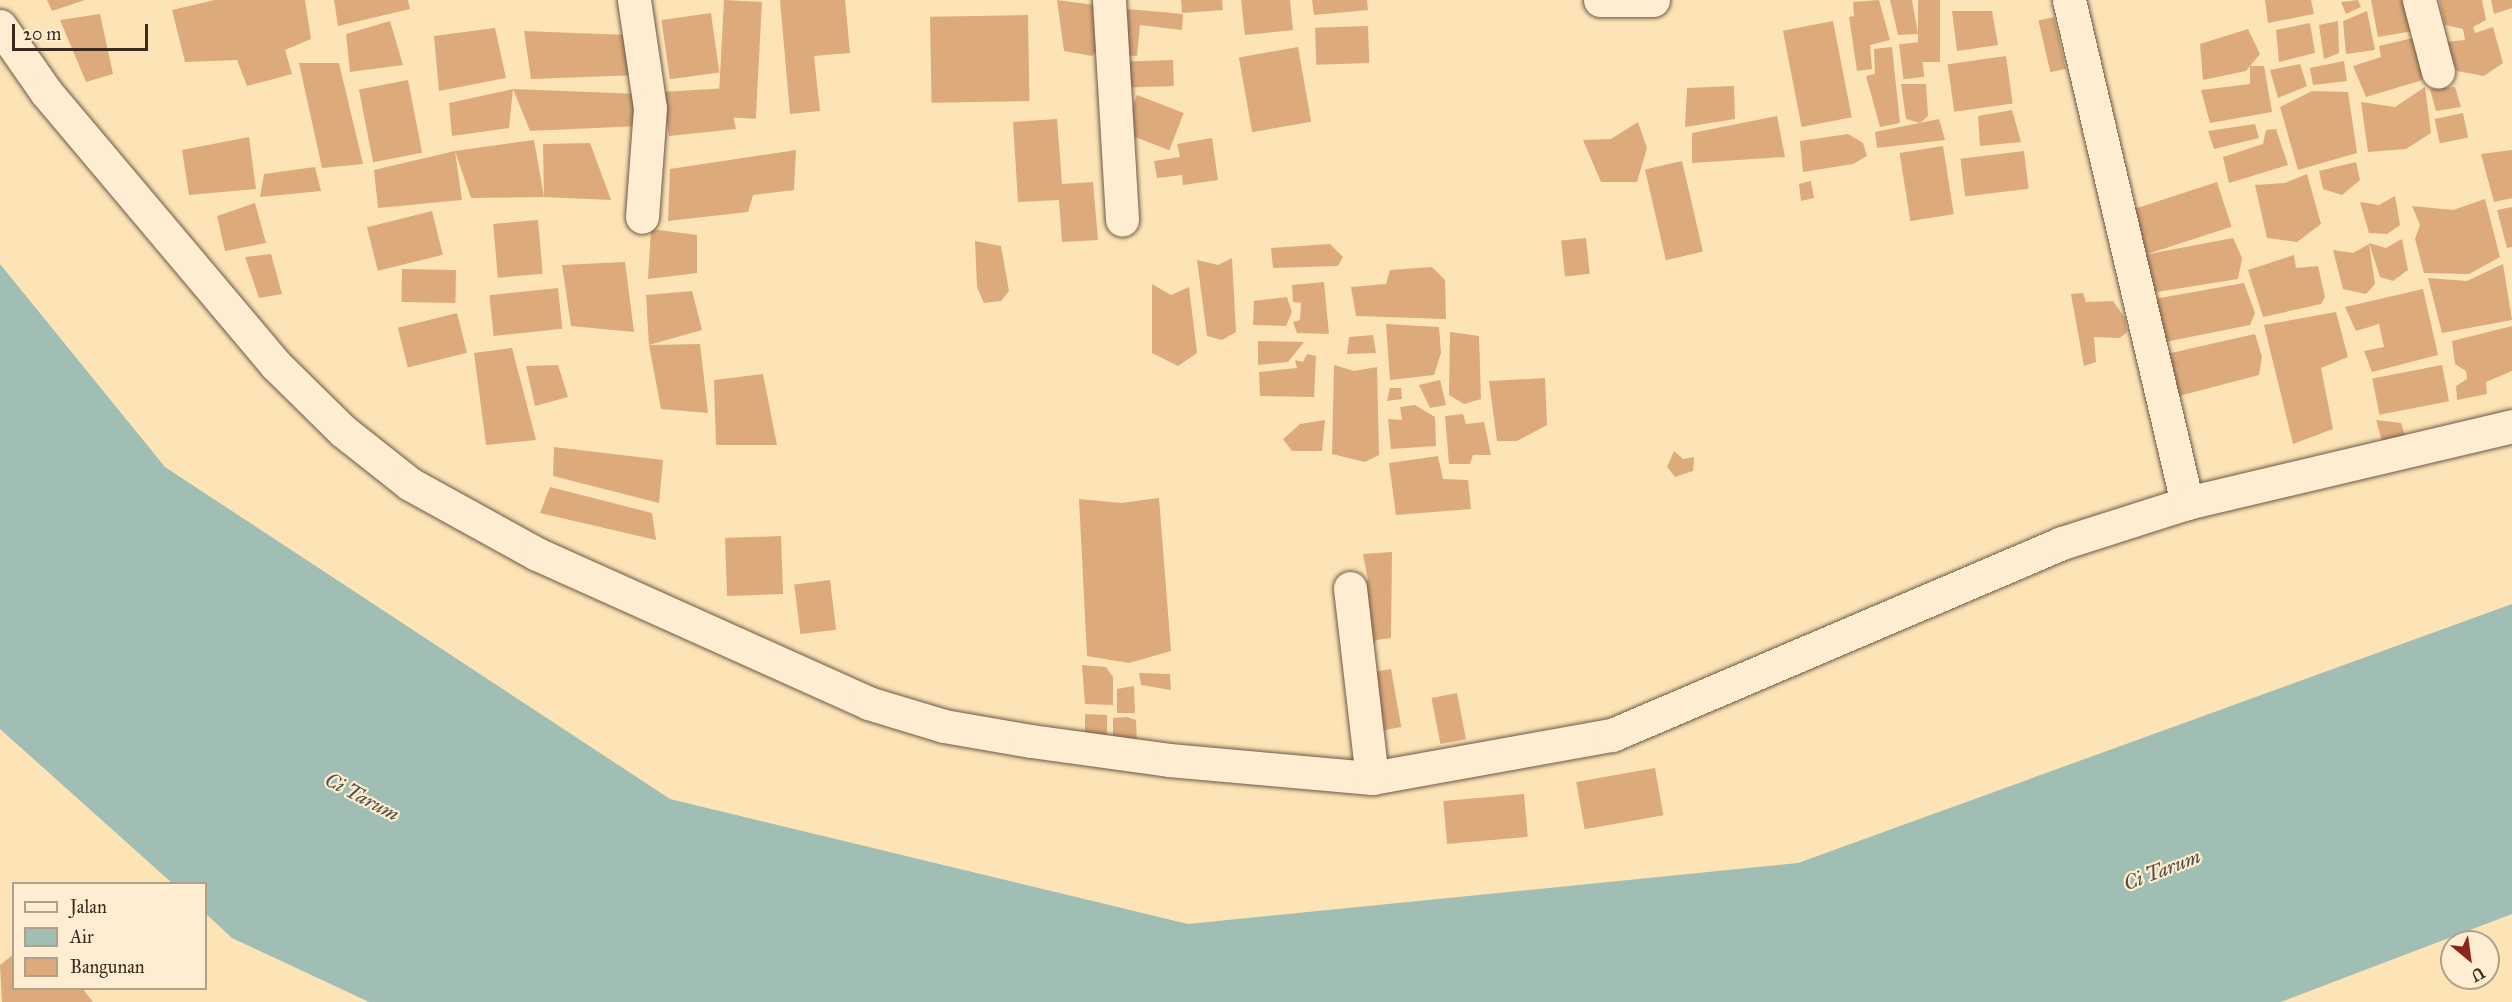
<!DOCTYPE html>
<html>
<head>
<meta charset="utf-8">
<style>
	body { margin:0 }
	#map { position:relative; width:2512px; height:1002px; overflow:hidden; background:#fde4b7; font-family:"IM FELL Great Primer",serif }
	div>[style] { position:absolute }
	.water>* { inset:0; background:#a1beb5 }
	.building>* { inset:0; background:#ddaa7c; transform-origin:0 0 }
	.roads { filter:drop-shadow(0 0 2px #6c5846) drop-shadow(0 0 2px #6c5846) }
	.minor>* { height:33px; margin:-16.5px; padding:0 16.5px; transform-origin:16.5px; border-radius:16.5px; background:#feedd0 }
	.tertiary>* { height:33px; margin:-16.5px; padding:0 16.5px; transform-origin:16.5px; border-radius:16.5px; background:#feedd0 }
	span { translate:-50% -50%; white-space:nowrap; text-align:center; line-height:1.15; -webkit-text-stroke:4.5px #feedd0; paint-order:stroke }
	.water-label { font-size:20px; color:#544f45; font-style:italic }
	.legend { position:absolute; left:12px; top:882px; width:195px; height:108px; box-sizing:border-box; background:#feedd0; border:2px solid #b09f8a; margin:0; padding:8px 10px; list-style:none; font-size:18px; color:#3b2a20 }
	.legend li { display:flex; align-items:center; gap:12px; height:30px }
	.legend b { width:30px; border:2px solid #b09f8a }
	.north { position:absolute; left:2440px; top:930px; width:60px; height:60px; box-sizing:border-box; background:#feedd0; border:2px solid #b09f8a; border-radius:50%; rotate:151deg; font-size:16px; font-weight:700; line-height:24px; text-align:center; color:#3b2a20 }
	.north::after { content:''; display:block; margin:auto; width:21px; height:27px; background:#8f2418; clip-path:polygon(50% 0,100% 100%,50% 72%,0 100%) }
	.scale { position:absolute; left:12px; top:24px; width:136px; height:27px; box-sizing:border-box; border:3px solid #3b2a20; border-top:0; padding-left:8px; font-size:18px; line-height:21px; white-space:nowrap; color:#3b2a20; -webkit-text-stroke:4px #feedd0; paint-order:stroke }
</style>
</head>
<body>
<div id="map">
	<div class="water">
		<div style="clip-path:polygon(0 264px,165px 467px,670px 799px,1188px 924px,1798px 863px,2512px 604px,2512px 914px,2281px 1002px,369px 1002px,232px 938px,206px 914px,206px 884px,172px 883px,0 729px)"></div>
	</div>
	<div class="building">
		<div style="clip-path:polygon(47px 0,85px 0,52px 11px)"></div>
		<div style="clip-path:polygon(215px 0,305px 0,311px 39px,285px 50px,292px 74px,247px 86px,237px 60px,185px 62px,172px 10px)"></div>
		<div style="clip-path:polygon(334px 0,408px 0,410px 9px,338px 26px)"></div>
		<div style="left:724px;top:0;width:38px;height:117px;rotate:3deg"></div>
		<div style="clip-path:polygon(780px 0,845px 0,850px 53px,814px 56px,820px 111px,790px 114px)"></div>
		<div style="clip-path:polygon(1057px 0,1109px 7px,1110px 38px,1092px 56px,1064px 51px)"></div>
		<div style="clip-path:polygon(1181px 0,1222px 0,1223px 10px,1182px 13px)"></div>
		<div style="clip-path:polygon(1241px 0,1290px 0,1293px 30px,1245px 35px)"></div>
		<div style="clip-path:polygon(1312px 0,1367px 0,1368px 10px,1314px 15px)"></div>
		<div style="clip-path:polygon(1879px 0,1890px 40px,1870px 45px,1872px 69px,1857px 71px,1849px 17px,1854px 16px,1853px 2px)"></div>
		<div style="clip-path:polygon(1890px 0,1912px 0,1918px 34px,1898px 35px)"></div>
		<div style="left:1918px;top:0;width:22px;height:62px"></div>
		<div style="clip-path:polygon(2265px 0,2311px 0,2314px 14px,2268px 23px)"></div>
		<div style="clip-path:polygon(2358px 0,2361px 7px,2346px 14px,2341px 2px)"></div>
		<div style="clip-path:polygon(2371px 0,2413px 0,2419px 30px,2378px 37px)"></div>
		<div style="clip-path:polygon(2439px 0,2482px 0,2486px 20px,2473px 27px,2475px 33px,2493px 27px,2503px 63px,2484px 76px,2457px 71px,2446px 42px,2465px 40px,2463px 29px,2445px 25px)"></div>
		<div style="clip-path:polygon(2491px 0,2512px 0,2512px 8px,2494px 14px)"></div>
		<div style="clip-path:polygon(1127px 9px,1183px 14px,1182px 30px,1140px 25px,1137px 56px,1122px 55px)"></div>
		<div style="clip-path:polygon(1952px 11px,1992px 11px,1998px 45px,1957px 51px)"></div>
		<div style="clip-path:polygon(2367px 11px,2375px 50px,2346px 54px,2343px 21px)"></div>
		<div style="left:711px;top:13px;width:60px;height:50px;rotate:82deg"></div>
		<div style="clip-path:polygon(100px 14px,113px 74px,86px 82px,60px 20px)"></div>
		<div style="left:1028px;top:15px;width:86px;height:98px;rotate:89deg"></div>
		<div style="left:2054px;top:17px;width:53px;height:16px;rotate:77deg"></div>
		<div style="clip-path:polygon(390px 21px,403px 65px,350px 72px,346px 34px)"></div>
		<div style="left:1833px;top:21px;width:98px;height:51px;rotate:79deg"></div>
		<div style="clip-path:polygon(2338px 21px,2339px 53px,2324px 59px,2319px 25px)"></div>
		<div style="clip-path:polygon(2310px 23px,2315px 53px,2279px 62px,2276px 30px)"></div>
		<div style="left:1368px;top:26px;width:37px;height:53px;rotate:88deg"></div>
		<div style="clip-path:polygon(495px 28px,506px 78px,439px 91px,434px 36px)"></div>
		<div style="clip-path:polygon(2248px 29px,2260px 54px,2246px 71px,2203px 80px,2200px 44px)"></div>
		<div style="clip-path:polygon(524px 31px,628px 35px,639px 75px,531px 79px)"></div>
		<div style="clip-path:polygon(2417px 37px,2426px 79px,2366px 97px,2353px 66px,2381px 57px,2379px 46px)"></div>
		<div style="left:1920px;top:42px;width:35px;height:21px;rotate:83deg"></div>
		<div style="left:1298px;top:47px;width:76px;height:60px;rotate:80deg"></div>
		<div style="clip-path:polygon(1892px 47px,1900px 123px,1880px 127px,1866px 76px,1875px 74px,1874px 49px)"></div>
		<div style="left:2006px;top:56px;width:48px;height:59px;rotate:82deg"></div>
		<div style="left:1173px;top:60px;width:26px;height:46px;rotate:88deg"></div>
		<div style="clip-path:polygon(2344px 61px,2347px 81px,2313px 85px,2310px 68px)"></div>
		<div style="clip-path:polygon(299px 63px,339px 63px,363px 164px,322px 168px)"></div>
		<div style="clip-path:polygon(2300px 64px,2307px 86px,2278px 98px,2270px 70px)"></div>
		<div style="clip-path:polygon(2250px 66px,2264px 66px,2272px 112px,2210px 123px,2201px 90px,2250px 84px)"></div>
		<div style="left:408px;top:80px;width:74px;height:50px;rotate:79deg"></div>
		<div style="clip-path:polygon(1901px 84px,1926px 84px,1928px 116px,1920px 123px,1906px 119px)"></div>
		<div style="clip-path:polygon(1734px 86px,1735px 119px,1685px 127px,1687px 88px)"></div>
		<div style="clip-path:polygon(2425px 87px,2431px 133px,2406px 149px,2368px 152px,2361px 102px,2395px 107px)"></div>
		<div style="clip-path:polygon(2455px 87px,2461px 107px,2436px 111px,2430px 89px)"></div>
		<div style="clip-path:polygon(727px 88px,736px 129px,669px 136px,662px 92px)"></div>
		<div style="clip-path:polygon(513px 89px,640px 94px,639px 126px,530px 131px)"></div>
		<div style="clip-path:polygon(513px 89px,509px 128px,452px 136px,449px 103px)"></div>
		<div style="clip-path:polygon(2312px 91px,2348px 92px,2357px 153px,2298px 170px,2280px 107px)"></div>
		<div style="left:1137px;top:95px;width:50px;height:40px;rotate:21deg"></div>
		<div style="clip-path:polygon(2012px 110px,2021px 142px,1980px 146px,1978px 116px)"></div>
		<div style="left:2463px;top:113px;width:25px;height:29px;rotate:78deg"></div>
		<div style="clip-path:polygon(1777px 116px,1785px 157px,1692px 163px,1692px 133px)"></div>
		<div style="clip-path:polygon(1057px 119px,1062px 184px,1093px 182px,1098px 240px,1062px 242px,1059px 200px,1018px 202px,1013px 122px)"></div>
		<div style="clip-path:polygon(1939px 119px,1945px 140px,1877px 148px,1875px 132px)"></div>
		<div style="clip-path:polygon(1638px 122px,1647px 148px,1637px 182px,1601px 182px,1583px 140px,1611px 139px)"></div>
		<div style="clip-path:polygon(2255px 124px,2259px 138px,2214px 149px,2208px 131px)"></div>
		<div style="clip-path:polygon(2276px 129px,2288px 165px,2229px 183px,2223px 157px,2263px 144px,2266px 130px)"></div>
		<div style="clip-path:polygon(1848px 134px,1863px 143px,1867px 156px,1853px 164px,1803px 172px,1800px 141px)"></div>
		<div style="clip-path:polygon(249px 137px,256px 189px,189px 195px,182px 150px)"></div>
		<div style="clip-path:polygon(1212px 138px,1218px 180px,1183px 185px,1182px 175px,1157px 178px,1154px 161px,1180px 157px,1177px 144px)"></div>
		<div style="clip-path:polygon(534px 140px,544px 197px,471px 198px,455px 151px,462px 200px,378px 208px,374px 170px,455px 151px)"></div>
		<div style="clip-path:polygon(590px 143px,611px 200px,544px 197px,543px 144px)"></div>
		<div style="left:1943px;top:146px;width:69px;height:44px;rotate:81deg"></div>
		<div style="clip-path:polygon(796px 150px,794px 190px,753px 195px,748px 212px,668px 221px,670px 169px)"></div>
		<div style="clip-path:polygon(2512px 150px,2512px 198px,2494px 202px,2481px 154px)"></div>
		<div style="left:2024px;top:151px;width:38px;height:64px;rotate:83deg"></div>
		<div style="left:1682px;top:161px;width:93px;height:38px;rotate:77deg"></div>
		<div style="clip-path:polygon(2356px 162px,2360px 180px,2342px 195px,2323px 189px,2319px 171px)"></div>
		<div style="clip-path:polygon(315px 167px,321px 191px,260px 197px,264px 174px)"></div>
		<div style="clip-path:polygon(2307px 174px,2321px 224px,2297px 242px,2267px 238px,2255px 185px,2285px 183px)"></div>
		<div style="clip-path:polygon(1811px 181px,1814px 198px,1801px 201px,1799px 184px)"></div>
		<div style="left:2217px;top:182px;width:47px;height:96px;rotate:72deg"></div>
		<div style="clip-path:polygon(2395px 196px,2400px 225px,2387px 234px,2369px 233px,2360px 202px,2379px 205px)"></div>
		<div style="clip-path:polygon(2485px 199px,2500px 257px,2469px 274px,2424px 273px,2415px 239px,2420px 225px,2412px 206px,2453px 210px)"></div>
		<div style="clip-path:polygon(255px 203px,266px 243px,225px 251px,217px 216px)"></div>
		<div style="clip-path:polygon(2512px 207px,2512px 247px,2507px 248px,2497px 210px)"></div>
		<div style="left:432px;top:211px;width:45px;height:67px;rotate:76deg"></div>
		<div style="left:538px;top:220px;width:54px;height:45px;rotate:85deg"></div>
		<div style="clip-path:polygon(651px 229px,697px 235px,697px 273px,648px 279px)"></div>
		<div style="left:1586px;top:238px;width:36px;height:25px;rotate:84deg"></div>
		<div style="clip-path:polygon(2233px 238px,2242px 258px,2238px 279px,2144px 294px,2138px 256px)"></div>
		<div style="clip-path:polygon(2402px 239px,2408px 270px,2393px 281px,2380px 277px,2369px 243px,2386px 248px)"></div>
		<div style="clip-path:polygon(975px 241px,1001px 246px,1009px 291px,1001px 301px,984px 303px,977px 287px)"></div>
		<div style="clip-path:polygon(1330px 244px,1343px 257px,1338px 266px,1273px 268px,1271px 248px)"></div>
		<div style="clip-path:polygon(2369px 244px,2375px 284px,2366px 294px,2343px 289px,2333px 250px,2353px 253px)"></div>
		<div style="clip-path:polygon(271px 254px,282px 294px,259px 298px,245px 257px)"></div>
		<div style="clip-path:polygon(2294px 255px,2296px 268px,2318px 266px,2325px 297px,2321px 304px,2263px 317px,2248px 270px)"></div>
		<div style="clip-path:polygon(1232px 258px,1236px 332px,1222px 340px,1207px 336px,1197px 260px,1218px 265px)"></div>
		<div style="clip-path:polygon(625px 262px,634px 332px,571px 326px,562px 265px)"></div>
		<div style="clip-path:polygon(2503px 264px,2512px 320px,2442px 333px,2428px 278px,2467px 281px)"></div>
		<div style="clip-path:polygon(1432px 267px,1445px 280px,1446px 319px,1356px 316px,1351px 287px,1386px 284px,1390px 270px)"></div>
		<div style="left:402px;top:269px;width:54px;height:33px;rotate:1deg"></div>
		<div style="clip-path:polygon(1324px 282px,1329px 334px,1297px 333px,1293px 322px,1300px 320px,1301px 303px,1293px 302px,1292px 285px)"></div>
		<div style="clip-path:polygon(2244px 283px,2255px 313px,2250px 325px,2155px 344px,2143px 301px)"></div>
		<div style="clip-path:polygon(1152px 284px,1171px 295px,1189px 287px,1197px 353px,1178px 366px,1152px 353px)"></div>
		<div style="left:558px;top:288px;width:41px;height:69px;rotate:84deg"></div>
		<div style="clip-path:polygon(2423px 289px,2438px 355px,2372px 372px,2364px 351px,2384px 347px,2379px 324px,2356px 331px,2345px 307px)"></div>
		<div style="clip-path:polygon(692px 291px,702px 330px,649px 345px,646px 295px)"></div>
		<div style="clip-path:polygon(2083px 293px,2086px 302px,2113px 301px,2125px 318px,2127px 332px,2120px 338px,2094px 337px,2096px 362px,2084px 366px,2071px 294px)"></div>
		<div style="clip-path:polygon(1287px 297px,1292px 312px,1286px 326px,1253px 325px,1254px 301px)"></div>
		<div style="clip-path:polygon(2336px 312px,2348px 357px,2321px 368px,2333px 429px,2293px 444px,2264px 325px)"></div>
		<div style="left:457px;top:313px;width:41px;height:61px;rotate:76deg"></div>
		<div style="clip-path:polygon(1386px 324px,1439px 327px,1441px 353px,1434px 375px,1390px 380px)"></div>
		<div style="clip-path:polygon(2512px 326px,2512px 371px,2486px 382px,2487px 394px,2457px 400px,2456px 386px,2467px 379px,2466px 371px,2455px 364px,2452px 341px)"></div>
		<div style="clip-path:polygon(1450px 332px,1479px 336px,1481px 399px,1464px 404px,1449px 395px)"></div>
		<div style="clip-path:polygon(2255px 334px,2262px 357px,2259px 375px,2179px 396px,2162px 355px)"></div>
		<div style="clip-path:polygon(1373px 335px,1376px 353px,1347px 354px,1349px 337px)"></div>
		<div style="clip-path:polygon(1258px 341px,1304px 342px,1288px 362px,1258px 365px)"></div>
		<div style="clip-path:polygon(700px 344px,708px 413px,661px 409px,649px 345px)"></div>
		<div style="clip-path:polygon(512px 348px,536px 440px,486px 445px,474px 353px)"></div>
		<div style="clip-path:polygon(1307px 354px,1316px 356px,1314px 397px,1260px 396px,1259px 372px,1297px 368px,1295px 360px,1303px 362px)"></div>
		<div style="clip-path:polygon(558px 365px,568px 397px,535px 406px,526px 366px)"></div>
		<div style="clip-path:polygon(1334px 365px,1354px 371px,1377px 367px,1379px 455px,1365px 462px,1332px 454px)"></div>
		<div style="left:2442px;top:365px;width:37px;height:71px;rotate:79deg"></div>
		<div style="clip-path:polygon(763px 374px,777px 445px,716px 445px,714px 380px)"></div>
		<div style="clip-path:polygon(1545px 378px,1547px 425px,1517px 441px,1497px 441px,1489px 381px)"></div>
		<div style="clip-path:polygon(1440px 380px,1446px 405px,1430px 408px,1419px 385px)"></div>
		<div style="clip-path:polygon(1390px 388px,1401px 388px,1402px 399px,1387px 401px)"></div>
		<div style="clip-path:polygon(1415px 405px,1435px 417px,1436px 446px,1391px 449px,1388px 419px,1402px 420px,1400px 407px)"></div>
		<div style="clip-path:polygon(1463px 414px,1466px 424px,1484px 422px,1491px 455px,1473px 455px,1470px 464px,1449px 464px,1445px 416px)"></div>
		<div style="clip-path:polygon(1325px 420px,1322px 451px,1292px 451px,1283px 439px,1300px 424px)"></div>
		<div style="clip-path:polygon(2376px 420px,2401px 423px,2406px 438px,2382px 441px)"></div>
		<div style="clip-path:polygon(554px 447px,663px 460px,659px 503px,553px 476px)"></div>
		<div style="clip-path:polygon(1674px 451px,1683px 459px,1694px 457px,1693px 471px,1675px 477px,1667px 467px)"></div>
		<div style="clip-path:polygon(1438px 456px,1443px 479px,1468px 480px,1471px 509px,1396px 515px,1389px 463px)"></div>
		<div style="clip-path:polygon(550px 487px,652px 513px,656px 540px,540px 513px)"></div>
		<div style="clip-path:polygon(1159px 498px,1171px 651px,1129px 663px,1087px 656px,1079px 499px,1121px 503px)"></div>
		<div style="left:781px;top:536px;width:58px;height:56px;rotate:88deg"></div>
		<div style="clip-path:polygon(1392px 552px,1391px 638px,1376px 640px,1371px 651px,1358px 584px,1368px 580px,1363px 554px)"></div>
		<div style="left:830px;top:580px;width:50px;height:36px;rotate:83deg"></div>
		<div style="clip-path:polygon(1082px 665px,1106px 667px,1113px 677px,1113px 705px,1085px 704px)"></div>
		<div style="left:1391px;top:669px;width:59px;height:22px;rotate:80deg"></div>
		<div style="clip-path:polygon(1139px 673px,1170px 674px,1171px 690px,1141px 685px)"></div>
		<div style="clip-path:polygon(1134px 686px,1135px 713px,1117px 713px,1117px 689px)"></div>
		<div style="left:1457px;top:693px;width:47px;height:26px;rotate:79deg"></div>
		<div style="clip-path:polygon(1085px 714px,1107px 715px,1107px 741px,1085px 737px)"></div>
		<div style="clip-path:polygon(1127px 717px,1136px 720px,1137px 743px,1113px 741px,1113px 718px)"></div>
		<div style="left:1655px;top:768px;width:48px;height:80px;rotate:80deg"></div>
		<div style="left:1524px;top:794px;width:43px;height:81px;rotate:85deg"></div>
		<div style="clip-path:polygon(14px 954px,14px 988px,82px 988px,93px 1002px,2px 1002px,0 965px)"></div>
	</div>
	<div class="roads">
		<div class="minor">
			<div style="left:634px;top:0;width:109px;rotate:81.6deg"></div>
			<div style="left:650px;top:108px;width:109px;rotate:94.2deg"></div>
			<div style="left:1109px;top:0;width:220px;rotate:86.6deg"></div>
			<div style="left:2069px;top:0;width:517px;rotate:76.8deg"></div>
			<div style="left:2419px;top:0;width:74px;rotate:75.2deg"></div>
			<div style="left:0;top:26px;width:80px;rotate:55.1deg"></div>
			<div style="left:46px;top:92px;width:357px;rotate:49.9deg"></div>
			<div style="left:276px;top:365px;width:94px;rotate:44.6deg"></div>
			<div style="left:343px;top:431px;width:85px;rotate:38.3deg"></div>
			<div style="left:410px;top:484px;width:145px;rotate:28.9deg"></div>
			<div style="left:537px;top:554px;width:363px;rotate:24.2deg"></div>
			<div style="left:868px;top:703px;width:79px;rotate:16.8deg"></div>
			<div style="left:944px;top:726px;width:88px;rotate:9.8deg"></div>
			<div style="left:1031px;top:741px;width:139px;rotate:7.8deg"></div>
			<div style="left:1169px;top:760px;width:204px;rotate:5.1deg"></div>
			<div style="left:1372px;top:778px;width:244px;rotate:-10.2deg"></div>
			<div style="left:1612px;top:735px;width:489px;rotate:-23.1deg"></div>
			<div style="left:2062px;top:543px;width:131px;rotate:-17.7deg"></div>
			<div style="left:2187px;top:503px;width:334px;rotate:-13.3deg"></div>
			<div style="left:1350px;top:588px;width:191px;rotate:83.4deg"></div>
		</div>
		<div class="tertiary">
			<div style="left:1600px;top:0;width:53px"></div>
		</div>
	</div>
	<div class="water-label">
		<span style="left:362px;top:797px;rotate:28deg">Ci Tarum</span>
		<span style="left:2162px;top:870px;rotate:-21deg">Ci Tarum</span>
	</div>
	<ul class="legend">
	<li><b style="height:8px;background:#feedd0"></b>Jalan</li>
	<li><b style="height:16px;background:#a1beb5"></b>Air</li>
	<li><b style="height:16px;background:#ddaa7c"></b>Bangunan</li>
	</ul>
	<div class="north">U</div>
	<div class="scale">20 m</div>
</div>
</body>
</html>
